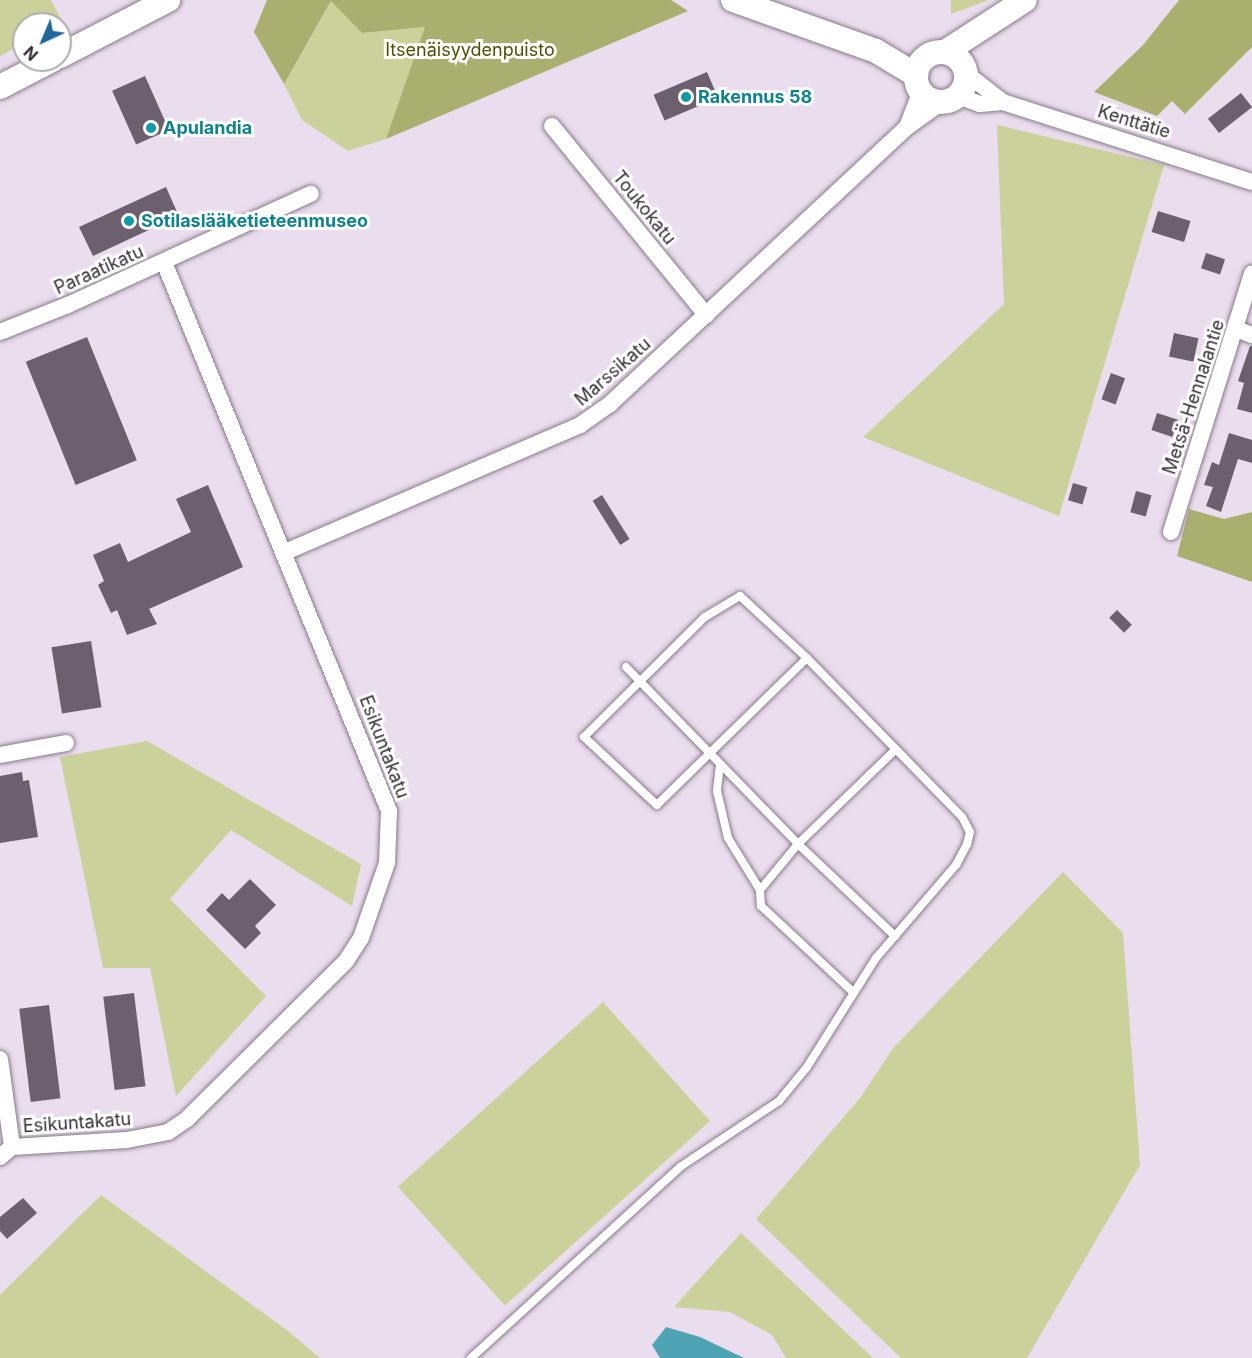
<!DOCTYPE html>
<html>
<head>
<meta charset="utf-8">
<style>
	body { margin:0 }
	#map { position:relative; width:1252px; height:1358px; overflow:hidden; background:#eadded; font-family:Inter,sans-serif }
	div>[style] { position:absolute }
	.green>* { inset:0; background:#cbd19a; transform-origin:0 0 }
	.forest>* { inset:0; background:#a9af6f }
	.water>* { inset:0; background:#4ea4b3 }
	.building>* { inset:0; background:#6c606f; transform-origin:0 0 }
	.roads { filter:drop-shadow(0 0 2px #887b8a) drop-shadow(0 0 2px #887b8a) }
	.lane>* { height:8px; margin:-4px; padding:0 4px; transform-origin:4px; border-radius:4px; background:#fff }
	.street>* { height:16px; margin:-8px; padding:0 8px; transform-origin:8px; border-radius:8px; background:#fff }
	.secondary>* { height:24px; margin:-12px; padding:0 12px; transform-origin:12px; border-radius:12px; background:#fff }
	.secondary>.ring { margin:-12px; padding:0; box-sizing:content-box; background:none; border:24px solid #fff; border-radius:50% }
	.dots>* { width:16px; height:16px; translate:-50% -50%; box-sizing:border-box; border:3px solid #fff; border-radius:50% }
	span { translate:-50% -50%; white-space:nowrap; text-align:center; line-height:1.15; -webkit-text-stroke:6px #fff; paint-order:stroke }
	.park-label { font-size:18px; color:#4d5101 }
	.culture-label { font-size:18px; color:#0d838f; font-weight:700 }
	.left { translate:0 -50%; text-align:left }
	.street-label { font-size:18px; color:#332e34 }
	.north { position:absolute; left:12px; top:12px; width:60px; height:60px; box-sizing:border-box; background:#fff; border:2px solid #adabae; border-radius:50%; rotate:224deg; font-size:16px; font-weight:700; line-height:24px; text-align:center; color:#332e34 }
	.north::after { content:''; display:block; margin:auto; width:21px; height:27px; background:#23669b; clip-path:polygon(50% 0,100% 100%,50% 72%,0 100%) }
</style>
</head>
<body>
<div id="map">
	<div class="green">
		<div style="clip-path:polygon(0 0,51px 0,62px 21px,24px 24px,24px 43px,0 56px)"></div>
		<div style="clip-path:polygon(332px 0,362px 33px,426px 27px,386px 139px,348px 151px,302px 120px,284px 84px)"></div>
		<div style="clip-path:polygon(951px 0,989px 0,951px 14px)"></div>
		<div style="clip-path:polygon(997px 125px,1164px 165px,1059px 516px,863px 437px,1004px 304px)"></div>
		<div style="clip-path:polygon(147px 741px,361px 864px,352px 906px,231px 830px,170px 899px,266px 996px,176px 1096px,150px 968px,103px 968px,60px 757px)"></div>
		<div style="clip-path:polygon(1063px 872px,1123px 933px,1140px 1165px,1027px 1358px,901px 1358px,756px 1219px,860px 1098px,894px 1047px)"></div>
		<div style="left:603px;top:1002px;width:160px;height:276px;rotate:48deg"></div>
		<div style="clip-path:polygon(101px 1195px,288px 1331px,320px 1358px,0 1358px,0 1295px)"></div>
		<div style="clip-path:polygon(741px 1233px,873px 1358px,786px 1358px,772px 1335px,730px 1312px,674px 1307px)"></div>
	</div>
	<div class="forest">
		<div style="clip-path:polygon(267px 0,671px 0,688px 11px,386px 139px,425px 27px,362px 33px,331px 1px,284px 84px,254px 32px)"></div>
		<div style="clip-path:polygon(1179px 0,1252px 0,1252px 47px,1185px 114px,1172px 101px,1157px 116px,1094px 92px,1143px 45px)"></div>
		<div style="clip-path:polygon(1189px 509px,1224px 519px,1252px 512px,1252px 582px,1177px 556px)"></div>
	</div>
	<div class="water">
		<div style="clip-path:polygon(666px 1327px,700px 1337px,744px 1358px,660px 1358px,652px 1345px)"></div>
	</div>
	<div class="building">
		<div style="left:707px;top:72px;width:28px;height:58px;rotate:67deg"></div>
		<div style="left:145px;top:76px;width:59px;height:36px;rotate:66deg"></div>
		<div style="left:1241px;top:93px;width:18px;height:42px;rotate:52deg"></div>
		<div style="clip-path:polygon(166px 187px,181px 221px,170px 226px,168px 221px,93px 256px,79px 227px)"></div>
		<div style="left:1158px;top:211px;width:34px;height:22px;rotate:17deg"></div>
		<div style="left:1206px;top:253px;width:20px;height:16px;rotate:18deg"></div>
		<div style="left:1174px;top:333px;width:25px;height:24px;rotate:12deg"></div>
		<div style="left:87px;top:337px;width:133px;height:66px;rotate:68deg"></div>
		<div style="clip-path:polygon(1250px 346px,1252px 346px,1252px 413px,1237px 409px,1244px 383px,1238px 381px)"></div>
		<div style="left:1111px;top:373px;width:15px;height:28px;rotate:20deg"></div>
		<div style="left:1157px;top:413px;width:22px;height:18px;rotate:18deg"></div>
		<div style="clip-path:polygon(1229px 433px,1252px 440px,1252px 463px,1238px 459px,1221px 512px,1206px 506px,1213px 487px,1204px 485px,1212px 462px,1219px 465px)"></div>
		<div style="left:1073px;top:483px;width:15px;height:18px;rotate:16deg"></div>
		<div style="clip-path:polygon(208px 485px,243px 567px,149px 609px,157px 624px,127px 635px,117px 610px,111px 613px,98px 585px,104px 581px,93px 555px,120px 543px,128px 562px,191px 532px,176px 499px)"></div>
		<div style="left:1136px;top:491px;width:16px;height:22px;rotate:15deg"></div>
		<div style="left:602px;top:495px;width:52px;height:11px;rotate:58deg"></div>
		<div style="left:1117px;top:610px;width:21px;height:11px;rotate:45deg"></div>
		<div style="left:91px;top:641px;width:67px;height:40px;rotate:81deg"></div>
		<div style="clip-path:polygon(22px 772px,23px 781px,29px 780px,38px 837px,0 843px,0 776px)"></div>
		<div style="clip-path:polygon(250px 879px,276px 905px,255px 926px,261px 933px,245px 949px,206px 910px,222px 893px,229px 900px)"></div>
		<div style="left:134px;top:993px;width:94px;height:31px;rotate:83deg"></div>
		<div style="left:49px;top:1005px;width:94px;height:30px;rotate:83deg"></div>
		<div style="clip-path:polygon(23px 1198px,37px 1213px,7px 1239px,0 1231px,0 1217px)"></div>
	</div>
	<div class="roads">
		<div class="lane">
			<div style="left:626px;top:667px;width:247px;rotate:45.8deg"></div>
			<div style="left:798px;top:844px;width:134px;rotate:43.5deg"></div>
			<div style="left:720px;top:765px;width:26px;rotate:97deg"></div>
			<div style="left:717px;top:791px;width:48px;rotate:76.8deg"></div>
			<div style="left:728px;top:838px;width:61px;rotate:58.4deg"></div>
			<div style="left:853px;top:992px;width:126px;rotate:-136.9deg"></div>
			<div style="left:761px;top:906px;width:16px;rotate:-94deg"></div>
			<div style="left:760px;top:890px;width:60px;rotate:-50.4deg"></div>
			<div style="left:798px;top:844px;width:136px;rotate:-44.1deg"></div>
			<div style="left:471px;top:1358px;width:283px;rotate:-42.4deg"></div>
			<div style="left:680px;top:1167px;width:119px;rotate:-33.7deg"></div>
			<div style="left:779px;top:1101px;width:44px;rotate:-50.5deg"></div>
			<div style="left:807px;top:1067px;width:129px;rotate:-57.7deg"></div>
			<div style="left:876px;top:958px;width:123px;rotate:-49.3deg"></div>
			<div style="left:956px;top:865px;width:24px;rotate:-62deg"></div>
			<div style="left:967px;top:844px;width:12px;rotate:-76deg"></div>
			<div style="left:970px;top:832px;width:17px;rotate:-118deg"></div>
			<div style="left:962px;top:817px;width:222px;rotate:-134.3deg"></div>
			<div style="left:807px;top:658px;width:210px;rotate:135.6deg"></div>
			<div style="left:657px;top:805px;width:100px;rotate:-137deg"></div>
			<div style="left:584px;top:737px;width:170px;rotate:-44.8deg"></div>
			<div style="left:705px;top:617px;width:41px;rotate:-31deg"></div>
			<div style="left:740px;top:596px;width:91px;rotate:42.8deg"></div>
		</div>
		<div class="street">
			<div style="left:967px;top:74px;width:46px;rotate:37.9deg"></div>
			<div style="left:958px;top:96px;width:23px;rotate:20deg"></div>
			<div style="left:980px;top:104px;width:23px;rotate:-5deg"></div>
			<div style="left:1003px;top:102px;width:262px;rotate:17.8deg"></div>
			<div style="left:552px;top:126px;width:244px;rotate:50.8deg"></div>
			<div style="left:907px;top:127px;width:39px;rotate:-69deg"></div>
			<div style="left:1236px;top:329px;width:17px;rotate:21deg"></div>
			<div style="left:0;top:332px;width:73px;rotate:-21.7deg"></div>
			<div style="left:68px;top:305px;width:267px;rotate:-24.6deg"></div>
			<div style="left:1171px;top:532px;width:271px;rotate:-72.6deg"></div>
			<div style="left:283px;top:553px;width:323px;rotate:-23.3deg"></div>
			<div style="left:580px;top:425px;width:37px;rotate:-35deg"></div>
			<div style="left:610px;top:404px;width:406px;rotate:-43deg"></div>
			<div style="left:907px;top:127px;width:43px;rotate:-35.5deg"></div>
			<div style="left:0;top:755px;width:67px;rotate:-10.3deg"></div>
			<div style="left:0;top:1059px;width:89px;rotate:82.2deg"></div>
			<div style="left:0;top:1157px;width:16px;rotate:-40deg"></div>
			<div style="left:12px;top:1147px;width:115px;rotate:-3.5deg"></div>
			<div style="left:127px;top:1140px;width:42px;rotate:-11deg"></div>
			<div style="left:168px;top:1132px;width:23px;rotate:-34deg"></div>
			<div style="left:187px;top:1119px;width:224px;rotate:-44.8deg"></div>
			<div style="left:346px;top:961px;width:27px;rotate:-57deg"></div>
			<div style="left:361px;top:938px;width:79px;rotate:-70.9deg"></div>
			<div style="left:387px;top:863px;width:52px;rotate:-87.8deg"></div>
			<div style="left:389px;top:811px;width:593px;rotate:-112.29deg"></div>
		</div>
		<div class="secondary">
			<div style="left:733px;top:0;width:152px;rotate:19.6deg"></div>
			<div style="left:876px;top:51px;width:47px;rotate:31deg"></div>
			<div class="ring" style="left:916px;top:52px;width:26px;height:26px"></div>
			<div style="left:945px;top:52px;width:95px;rotate:-33deg"></div>
			<div style="left:60px;top:56px;width:122px;rotate:-27.4deg"></div>
			<div style="left:0;top:87px;width:59px;rotate:-27.4deg"></div>
		</div>
	</div>
	<div class="dots">
		<div style="left:686px;top:97px;background:#0f9aa8"></div>
		<div style="left:151px;top:128px;background:#0f9aa8"></div>
		<div style="left:129px;top:221px;background:#0f9aa8"></div>
	</div>
	<div class="park-label">
		<span style="left:470px;top:50px">Itsenäisyydenpuisto</span>
	</div>
	<div class="culture-label">
		<span class="left" style="left:698px;top:97px">Rakennus 58</span>
		<span class="left" style="left:163px;top:128px">Apulandia</span>
		<span class="left" style="left:141px;top:221px">Sotilaslääketieteenmuseo</span>
	</div>
	<div class="street-label">
		<span style="left:1134px;top:122px;rotate:17deg">Kenttätie</span>
		<span style="left:644px;top:208px;rotate:51deg">Toukokatu</span>
		<span style="left:99px;top:270px;rotate:-24deg">Paraatikatu</span>
		<span style="left:613px;top:372px;rotate:-41deg">Marssikatu</span>
		<span style="left:1194px;top:397px;rotate:-72deg">Metsä-Hennalantie</span>
		<span style="left:384px;top:747px;rotate:69deg">Esikuntakatu</span>
		<span style="left:77px;top:1123px;rotate:-4deg">Esikuntakatu</span>
	</div>
	<div class="north">N</div>
</div>
</body>
</html>
